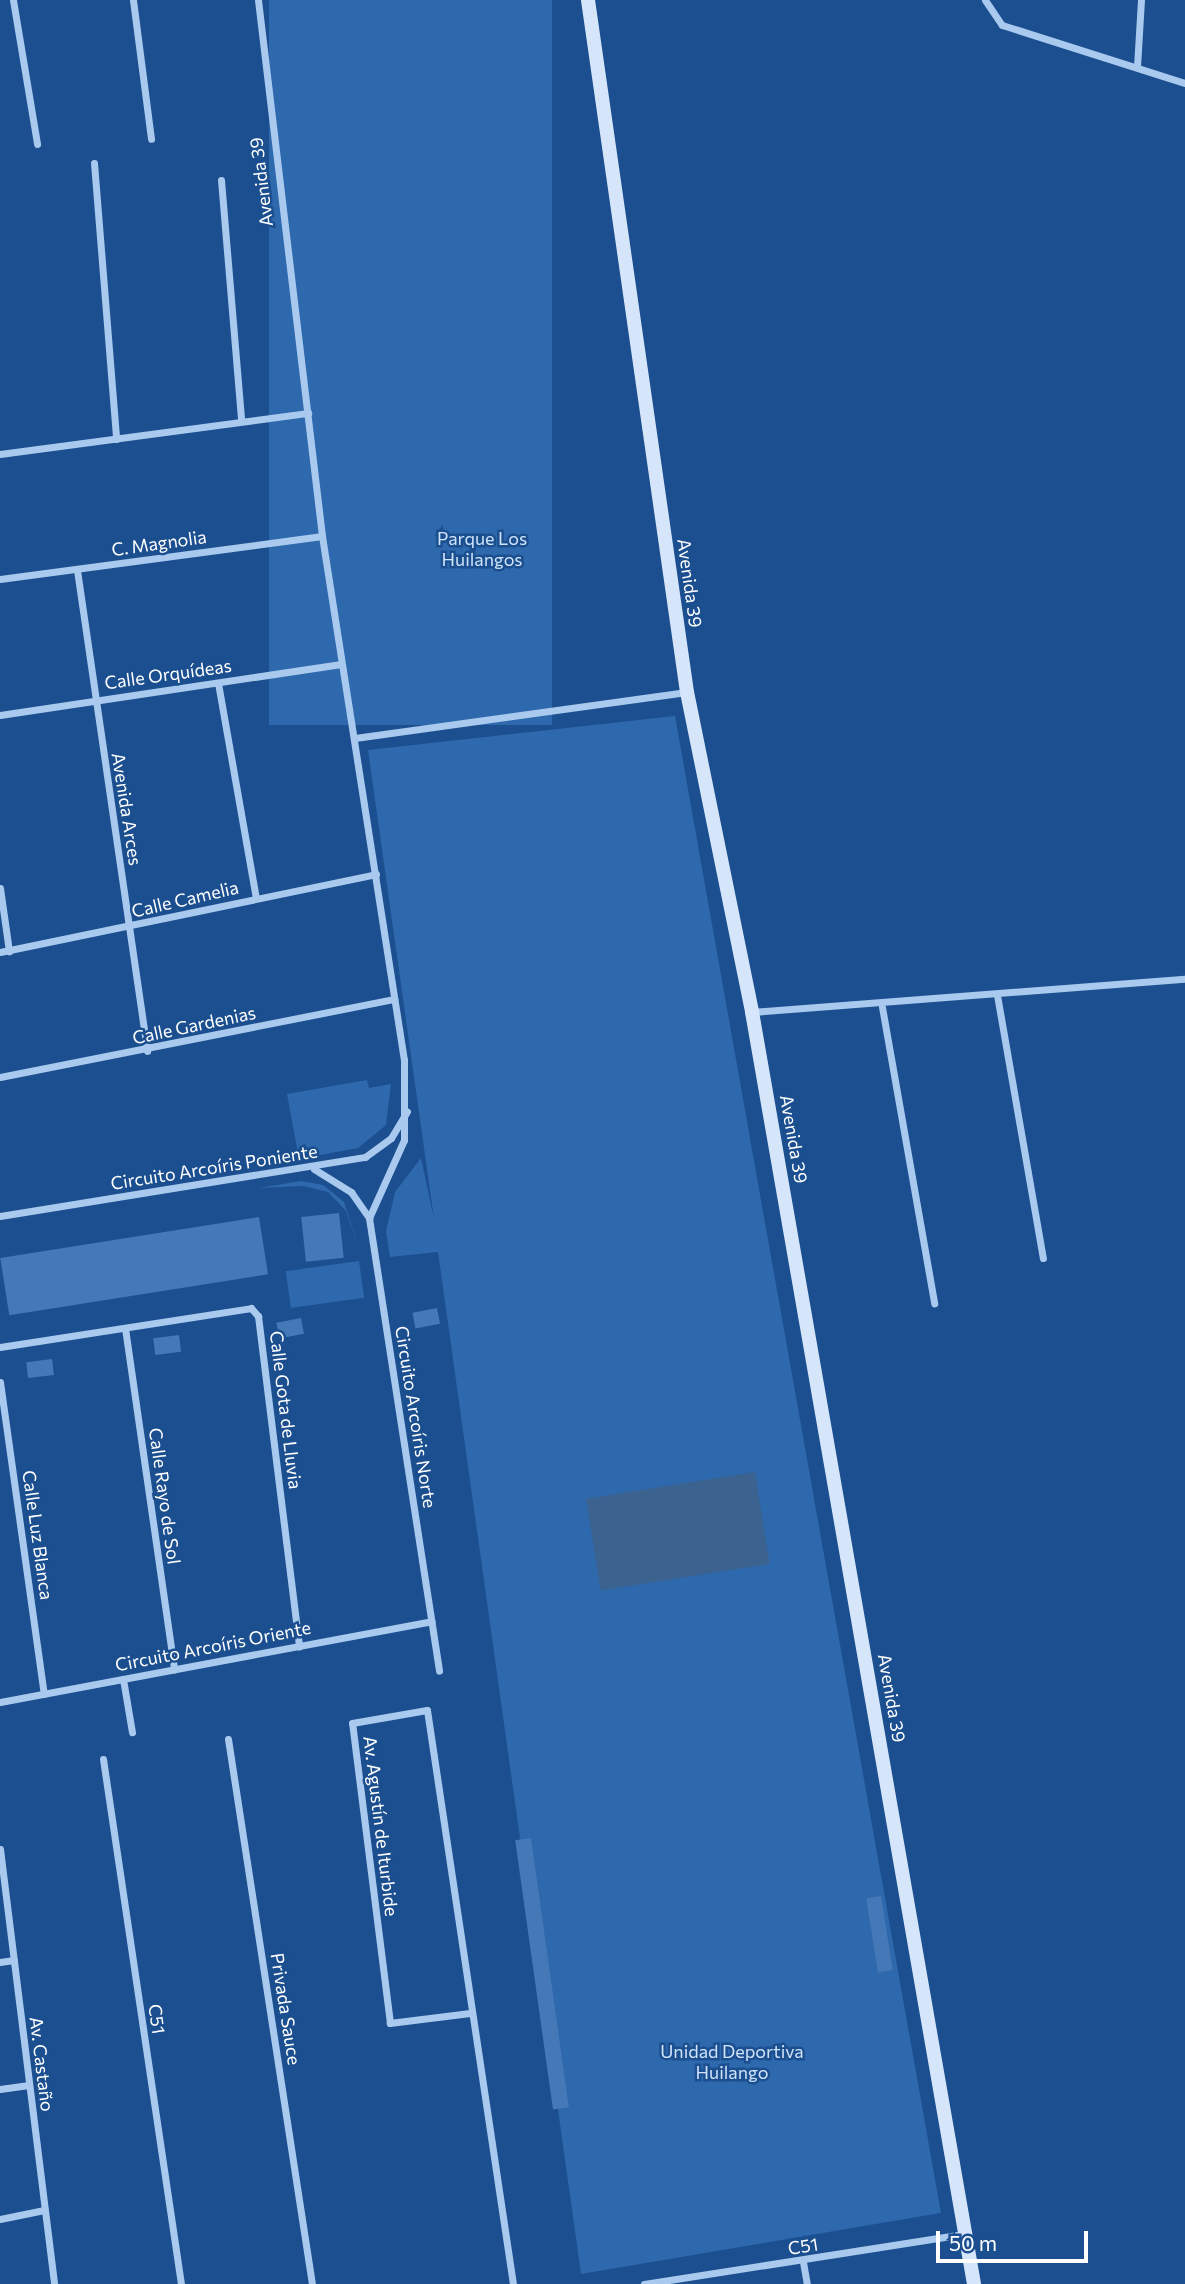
<!DOCTYPE html>
<html>
<head>
<meta charset="utf-8">
<style>
	body { margin:0 }
	#map { position:relative; width:1185px; height:2284px; overflow:hidden; background:#1b4f8f; font-family:Commissioner,sans-serif }
	div>[style] { position:absolute }
	.green>* { inset:0; background:#2e69ad; transform-origin:0 0 }
	.water>* { inset:0; background:#3c6290; transform-origin:0 0 }
	.building>* { inset:0; background:#4478b7; transform-origin:0 0 }
	.street>* { height:7px; margin:-3.5px; padding:0 3.5px; transform-origin:3.5px; border-radius:3.5px; background:#a9c9ee }
	.secondary>* { height:14px; margin:-7px; padding:0 7px; transform-origin:7px; border-radius:7px; background:#d6e6fa }
	span { translate:-50% -50%; white-space:nowrap; text-align:center; line-height:1.15; -webkit-text-stroke:5px #1b4f8f; paint-order:stroke }
	.street-label { font-size:18px; color:#fff }
	.park-label { font-size:18px; color:#cfe3fa }
	.scale { position:absolute; left:936px; top:2231px; width:152px; height:32px; box-sizing:border-box; border:4px solid #fff; border-top:0; padding-left:9px; font-size:21px; line-height:24px; white-space:nowrap; color:#fff; -webkit-text-stroke:5px #1b4f8f; paint-order:stroke }
</style>
</head>
<body>
<div id="map">
	<div class="green">
		<div style="left:269px;top:0;width:283px;height:725px"></div>
		<div style="clip-path:polygon(675px 716px,941px 2213px,581px 2274px,438px 1252px,390px 1257px,386px 1231px,395px 1192px,421px 1158px,434px 1219px,368px 750px)"></div>
		<div style="clip-path:polygon(367px 1080px,369px 1088px,391px 1084px,386px 1125px,358px 1148px,299px 1159px,287px 1094px)"></div>
		<div style="clip-path:polygon(301px 1181px,323px 1185px,344px 1202px,361px 1255px,346px 1211px,328px 1192px,303px 1186px,259px 1188px)"></div>
		<div style="left:359px;top:1261px;width:37px;height:74px;rotate:82deg"></div>
	</div>
	<div class="water">
		<div style="left:755px;top:1472px;width:93px;height:171px;rotate:81deg"></div>
	</div>
	<div class="building">
		<div style="left:339px;top:1213px;width:45px;height:38px;rotate:84deg"></div>
		<div style="left:259px;top:1217px;width:58px;height:262px;rotate:81deg"></div>
		<div style="left:437px;top:1308px;width:16px;height:25px;rotate:79deg"></div>
		<div style="left:301px;top:1318px;width:16px;height:25px;rotate:79deg"></div>
		<div style="left:179px;top:1335px;width:17px;height:26px;rotate:83deg"></div>
		<div style="left:52px;top:1359px;width:16px;height:26px;rotate:83deg"></div>
		<div style="left:531px;top:1838px;width:272px;height:16px;rotate:82deg"></div>
		<div style="left:881px;top:1896px;width:75px;height:15px;rotate:81deg"></div>
	</div>
	<div class="street">
		<div style="left:13px;top:0;width:146px;rotate:80.5deg"></div>
		<div style="left:133px;top:0;width:140px;rotate:82.6deg"></div>
		<div style="left:258px;top:0;width:540px;rotate:83.19deg"></div>
		<div style="left:322px;top:536px;width:530px;rotate:81.11deg"></div>
		<div style="left:404px;top:1060px;width:80px;rotate:90deg"></div>
		<div style="left:404px;top:1140px;width:85px;rotate:114.2deg"></div>
		<div style="left:369px;top:1218px;width:458px;rotate:81.2deg"></div>
		<div style="left:985px;top:0;width:30px;rotate:56deg"></div>
		<div style="left:1002px;top:25px;width:192px;rotate:17.6deg"></div>
		<div style="left:1137px;top:67px;width:67px;rotate:-86.6deg"></div>
		<div style="left:94px;top:163px;width:277px;rotate:85.4deg"></div>
		<div style="left:221px;top:180px;width:241px;rotate:85.2deg"></div>
		<div style="left:0;top:454px;width:311px;rotate:-7.6deg"></div>
		<div style="left:77px;top:570px;width:486px;rotate:81.7deg"></div>
		<div style="left:0;top:579px;width:325px;rotate:-7.6deg"></div>
		<div style="left:218px;top:683px;width:218px;rotate:80deg"></div>
		<div style="left:0;top:715px;width:345px;rotate:-8.5deg"></div>
		<div style="left:355px;top:738px;width:335px;rotate:-7.9deg"></div>
		<div style="left:0;top:888px;width:64px;rotate:81.9deg"></div>
		<div style="left:0;top:952px;width:384px;rotate:-11.7deg"></div>
		<div style="left:997px;top:995px;width:267px;rotate:80.1deg"></div>
		<div style="left:882px;top:1007px;width:301px;rotate:80deg"></div>
		<div style="left:752px;top:1012px;width:434px;rotate:-4.4deg"></div>
		<div style="left:0;top:1077px;width:402px;rotate:-11.2deg"></div>
		<div style="left:314px;top:1169px;width:44px;rotate:31.9deg"></div>
		<div style="left:351px;top:1192px;width:32px;rotate:55deg"></div>
		<div style="left:0;top:1216px;width:370px;rotate:-9.2deg"></div>
		<div style="left:365px;top:1157px;width:32px;rotate:-36deg"></div>
		<div style="left:391px;top:1138px;width:31px;rotate:-59deg"></div>
		<div style="left:125px;top:1328px;width:345px;rotate:81.8deg"></div>
		<div style="left:0;top:1347px;width:254px;rotate:-8.8deg"></div>
		<div style="left:251px;top:1308px;width:11px;rotate:49deg"></div>
		<div style="left:258px;top:1316px;width:333px;rotate:82.9deg"></div>
		<div style="left:0;top:1382px;width:315px;rotate:82deg"></div>
		<div style="left:123px;top:1679px;width:54px;rotate:80.4deg"></div>
		<div style="left:0;top:1702px;width:439px;rotate:-10.6deg"></div>
		<div style="left:228px;top:1739px;width:551px;rotate:81.24deg"></div>
		<div style="left:103px;top:1759px;width:531px;rotate:81.55deg"></div>
		<div style="left:0;top:1849px;width:438px;rotate:82.9deg"></div>
		<div style="left:0;top:1962px;width:14px;rotate:-8deg"></div>
		<div style="left:470px;top:2013px;width:81px;rotate:172.9deg"></div>
		<div style="left:390px;top:2023px;width:302px;rotate:-97.2deg"></div>
		<div style="left:352px;top:1723px;width:76px;rotate:-9.8deg"></div>
		<div style="left:427px;top:1710px;width:580px;rotate:81.48deg"></div>
		<div style="left:0;top:2089px;width:29px;rotate:-8deg"></div>
		<div style="left:0;top:2219px;width:45px;rotate:-11.6deg"></div>
		<div style="left:803px;top:2262px;width:22px;rotate:80deg"></div>
		<div style="left:644px;top:2284px;width:325px;rotate:-8.9deg"></div>
	</div>
	<div class="secondary">
		<div style="left:588px;top:0;width:699px;rotate:81.86deg"></div>
		<div style="left:687px;top:692px;width:327px;rotate:78.5deg"></div>
		<div style="left:752px;top:1012px;width:1291px;rotate:80.1deg"></div>
	</div>
	<div class="street-label">
		<span style="left:261px;top:182px;rotate:-97deg">Avenida 39</span>
		<span style="left:159px;top:543px;rotate:-8deg">C. Magnolia</span>
		<span style="left:690px;top:583px;rotate:82deg">Avenida 39</span>
		<span style="left:168px;top:674px;rotate:-8deg">Calle Orquídeas</span>
		<span style="left:127px;top:809px;rotate:81deg">Avenida Arces</span>
		<span style="left:185px;top:899px;rotate:-13deg">Calle Camelia</span>
		<span style="left:194px;top:1025px;rotate:-12deg">Calle Gardenias</span>
		<span style="left:794px;top:1139px;rotate:80deg">Avenida 39</span>
		<span style="left:214px;top:1167px;rotate:-9deg">Circuito Arcoíris Poniente</span>
		<span style="left:286px;top:1410px;rotate:83deg">Calle Gota de Lluvia</span>
		<span style="left:416px;top:1417px;rotate:81deg">Circuito Arcoíris Norte</span>
		<span style="left:165px;top:1496px;rotate:82deg">Calle Rayo de Sol</span>
		<span style="left:38px;top:1535px;rotate:82deg">Calle Luz Blanca</span>
		<span style="left:213px;top:1646px;rotate:-11deg">Circuito Arcoíris Oriente</span>
		<span style="left:892px;top:1698px;rotate:80deg">Avenida 39</span>
		<span style="left:381px;top:1826px;rotate:83deg">Av. Agustín de Iturbide</span>
		<span style="left:286px;top:2009px;rotate:81deg">Privada Sauce</span>
		<span style="left:157px;top:2019px;rotate:82deg">C51</span>
		<span style="left:42px;top:2064px;rotate:83deg">Av. Castaño</span>
		<span style="left:803px;top:2246px;rotate:-9deg">C51</span>
	</div>
	<div class="park-label">
		<span style="left:482px;top:549px">Parque Los<br>Huilangos</span>
		<span style="left:732px;top:2062px">Unidad Deportiva<br>Huilango</span>
	</div>
	<div class="scale">50 m</div>
</div>
</body>
</html>
